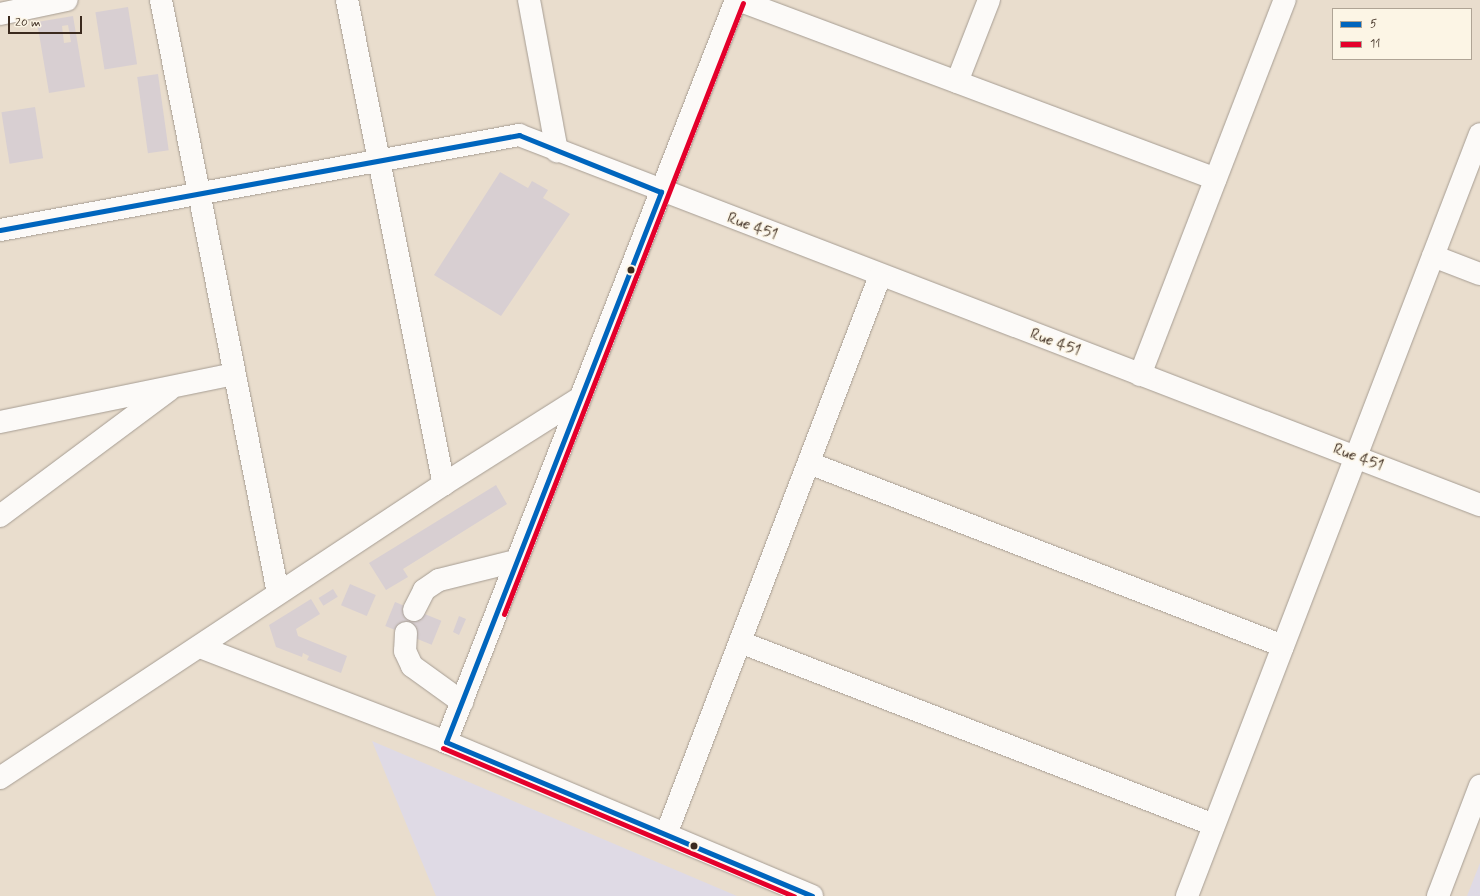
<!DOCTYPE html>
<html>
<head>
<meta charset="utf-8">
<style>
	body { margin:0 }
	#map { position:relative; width:1480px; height:896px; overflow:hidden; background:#e9ddcd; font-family:Mynerve,sans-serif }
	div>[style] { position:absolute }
	.built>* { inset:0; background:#dfdae5 }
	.building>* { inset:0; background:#d8cfd2; transform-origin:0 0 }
	.roads { filter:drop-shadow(0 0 1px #a69d93) drop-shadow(0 0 1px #a69d93) }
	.minor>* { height:22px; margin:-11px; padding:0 11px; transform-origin:11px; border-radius:11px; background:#fcfaf8 }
	.major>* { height:22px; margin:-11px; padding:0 11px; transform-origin:11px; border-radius:11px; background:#fcfaf8 }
	.bus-1>* { height:5px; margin:-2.5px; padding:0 2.5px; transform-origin:2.5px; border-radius:2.5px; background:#0065bd }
	.bus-2>* { height:5px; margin:-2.5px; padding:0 2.5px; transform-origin:2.5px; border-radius:2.5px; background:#e4002b }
	.dots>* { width:11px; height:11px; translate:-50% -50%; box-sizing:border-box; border:2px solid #fcf5e5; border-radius:50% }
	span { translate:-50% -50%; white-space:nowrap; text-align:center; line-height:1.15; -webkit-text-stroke:3px #fcf5e5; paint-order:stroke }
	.street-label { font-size:16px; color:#3b2a1e }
	.legend { position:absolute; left:1332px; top:8px; width:140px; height:52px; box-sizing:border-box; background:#fcf5e5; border:1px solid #afa495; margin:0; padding:5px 7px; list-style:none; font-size:12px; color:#3b2a1e }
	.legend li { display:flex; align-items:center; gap:8px; height:20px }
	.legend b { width:20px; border:1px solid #afa495 }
	.scale { position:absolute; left:8px; top:16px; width:74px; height:18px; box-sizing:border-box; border:2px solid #3b2a1e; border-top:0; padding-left:5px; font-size:12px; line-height:14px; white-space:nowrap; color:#3b2a1e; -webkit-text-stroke:3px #fcf5e5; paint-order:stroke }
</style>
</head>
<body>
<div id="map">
	<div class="built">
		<div style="clip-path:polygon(372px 741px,737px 896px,436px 896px)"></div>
		<div style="clip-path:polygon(1480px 863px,1480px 896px,1467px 896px)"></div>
	</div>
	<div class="building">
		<div style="left:128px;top:7px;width:58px;height:33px;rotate:81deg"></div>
		<div style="clip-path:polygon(evenodd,73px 16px,85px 87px,49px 93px,37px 22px,73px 16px,68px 25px,71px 42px,64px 43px,62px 26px,68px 25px)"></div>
		<div style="left:158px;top:74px;width:77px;height:21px;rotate:82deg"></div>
		<div style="left:35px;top:107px;width:52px;height:34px;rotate:81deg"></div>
		<div style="clip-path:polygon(500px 172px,528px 188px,532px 181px,548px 190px,543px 198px,570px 214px,501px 316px,434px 275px)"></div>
		<div style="clip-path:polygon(496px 485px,507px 504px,403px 569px,408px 577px,386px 590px,369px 563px)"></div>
		<div style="left:350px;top:584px;width:28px;height:23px;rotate:23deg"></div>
		<div style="left:333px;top:589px;width:9px;height:17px;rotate:58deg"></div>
		<div style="clip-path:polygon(311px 599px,320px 614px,296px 629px,298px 636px,347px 656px,341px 673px,307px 660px,309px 656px,303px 653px,302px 657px,276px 647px,269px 625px)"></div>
		<div style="left:395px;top:602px;width:50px;height:26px;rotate:22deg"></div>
		<div style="clip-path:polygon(459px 616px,466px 619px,459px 635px,453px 632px)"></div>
	</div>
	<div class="roads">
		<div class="minor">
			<div style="left:161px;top:0;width:604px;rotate:78.84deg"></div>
			<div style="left:347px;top:0;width:494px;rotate:78.7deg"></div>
			<div style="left:529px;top:0;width:154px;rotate:79.5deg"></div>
			<div style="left:738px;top:0;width:510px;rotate:20.53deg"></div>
			<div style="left:0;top:14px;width:68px;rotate:-11.8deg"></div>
			<div style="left:957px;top:82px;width:88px;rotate:-68.7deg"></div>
			<div style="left:0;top:230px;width:528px;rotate:-10.37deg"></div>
			<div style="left:519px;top:135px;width:1030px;rotate:21.06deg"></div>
			<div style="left:1433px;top:256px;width:50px;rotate:21deg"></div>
			<div style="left:1140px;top:375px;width:402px;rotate:-68.9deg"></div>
			<div style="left:0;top:422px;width:239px;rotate:-11.6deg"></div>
			<div style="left:809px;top:463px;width:508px;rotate:21.11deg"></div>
			<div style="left:0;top:516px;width:211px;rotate:-36.7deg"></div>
			<div style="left:414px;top:610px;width:22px;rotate:-63deg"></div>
			<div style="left:424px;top:590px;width:18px;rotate:-34deg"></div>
			<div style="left:439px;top:580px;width:79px;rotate:-13.9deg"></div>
			<div style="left:406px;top:633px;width:18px;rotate:93deg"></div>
			<div style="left:405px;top:651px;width:17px;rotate:65deg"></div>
			<div style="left:412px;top:666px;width:62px;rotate:35.8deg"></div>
			<div style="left:740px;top:642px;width:508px;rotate:21.11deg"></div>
			<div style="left:200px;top:647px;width:264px;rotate:21.1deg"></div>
			<div style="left:0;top:778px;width:533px;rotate:-33.51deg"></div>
			<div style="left:444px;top:484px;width:161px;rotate:-32.3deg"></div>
			<div style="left:667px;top:832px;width:595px;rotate:-69.04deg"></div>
			<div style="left:1187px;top:896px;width:816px;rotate:-68.97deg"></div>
			<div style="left:1438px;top:896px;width:118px;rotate:-69.1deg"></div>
		</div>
		<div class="major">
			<div style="left:736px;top:0;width:797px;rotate:111.35deg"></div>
			<div style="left:446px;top:742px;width:397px;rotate:22.8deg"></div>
		</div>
	</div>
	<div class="bus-1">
		<div style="left:0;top:230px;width:528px;rotate:-10.37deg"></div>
		<div style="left:519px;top:135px;width:153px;rotate:21.9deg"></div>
		<div style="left:446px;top:742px;width:591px;rotate:-68.65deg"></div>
		<div style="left:446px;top:742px;width:397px;rotate:22.8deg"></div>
	</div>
	<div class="bus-2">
		<div style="left:504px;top:614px;width:656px;rotate:-68.64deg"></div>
		<div style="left:443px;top:748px;width:381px;rotate:22.9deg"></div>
	</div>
	<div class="dots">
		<div style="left:631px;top:270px;background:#3b2a1e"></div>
		<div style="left:694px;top:846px;background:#3b2a1e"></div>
	</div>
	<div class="street-label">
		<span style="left:752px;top:227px;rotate:21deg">Rue 451</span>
		<span style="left:1055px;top:343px;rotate:21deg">Rue 451</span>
		<span style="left:1358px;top:458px;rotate:21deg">Rue 451</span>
	</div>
	<ul class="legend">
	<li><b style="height:5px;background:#0065bd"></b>5</li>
	<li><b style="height:5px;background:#e4002b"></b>11</li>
	</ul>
	<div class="scale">20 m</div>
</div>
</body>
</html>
